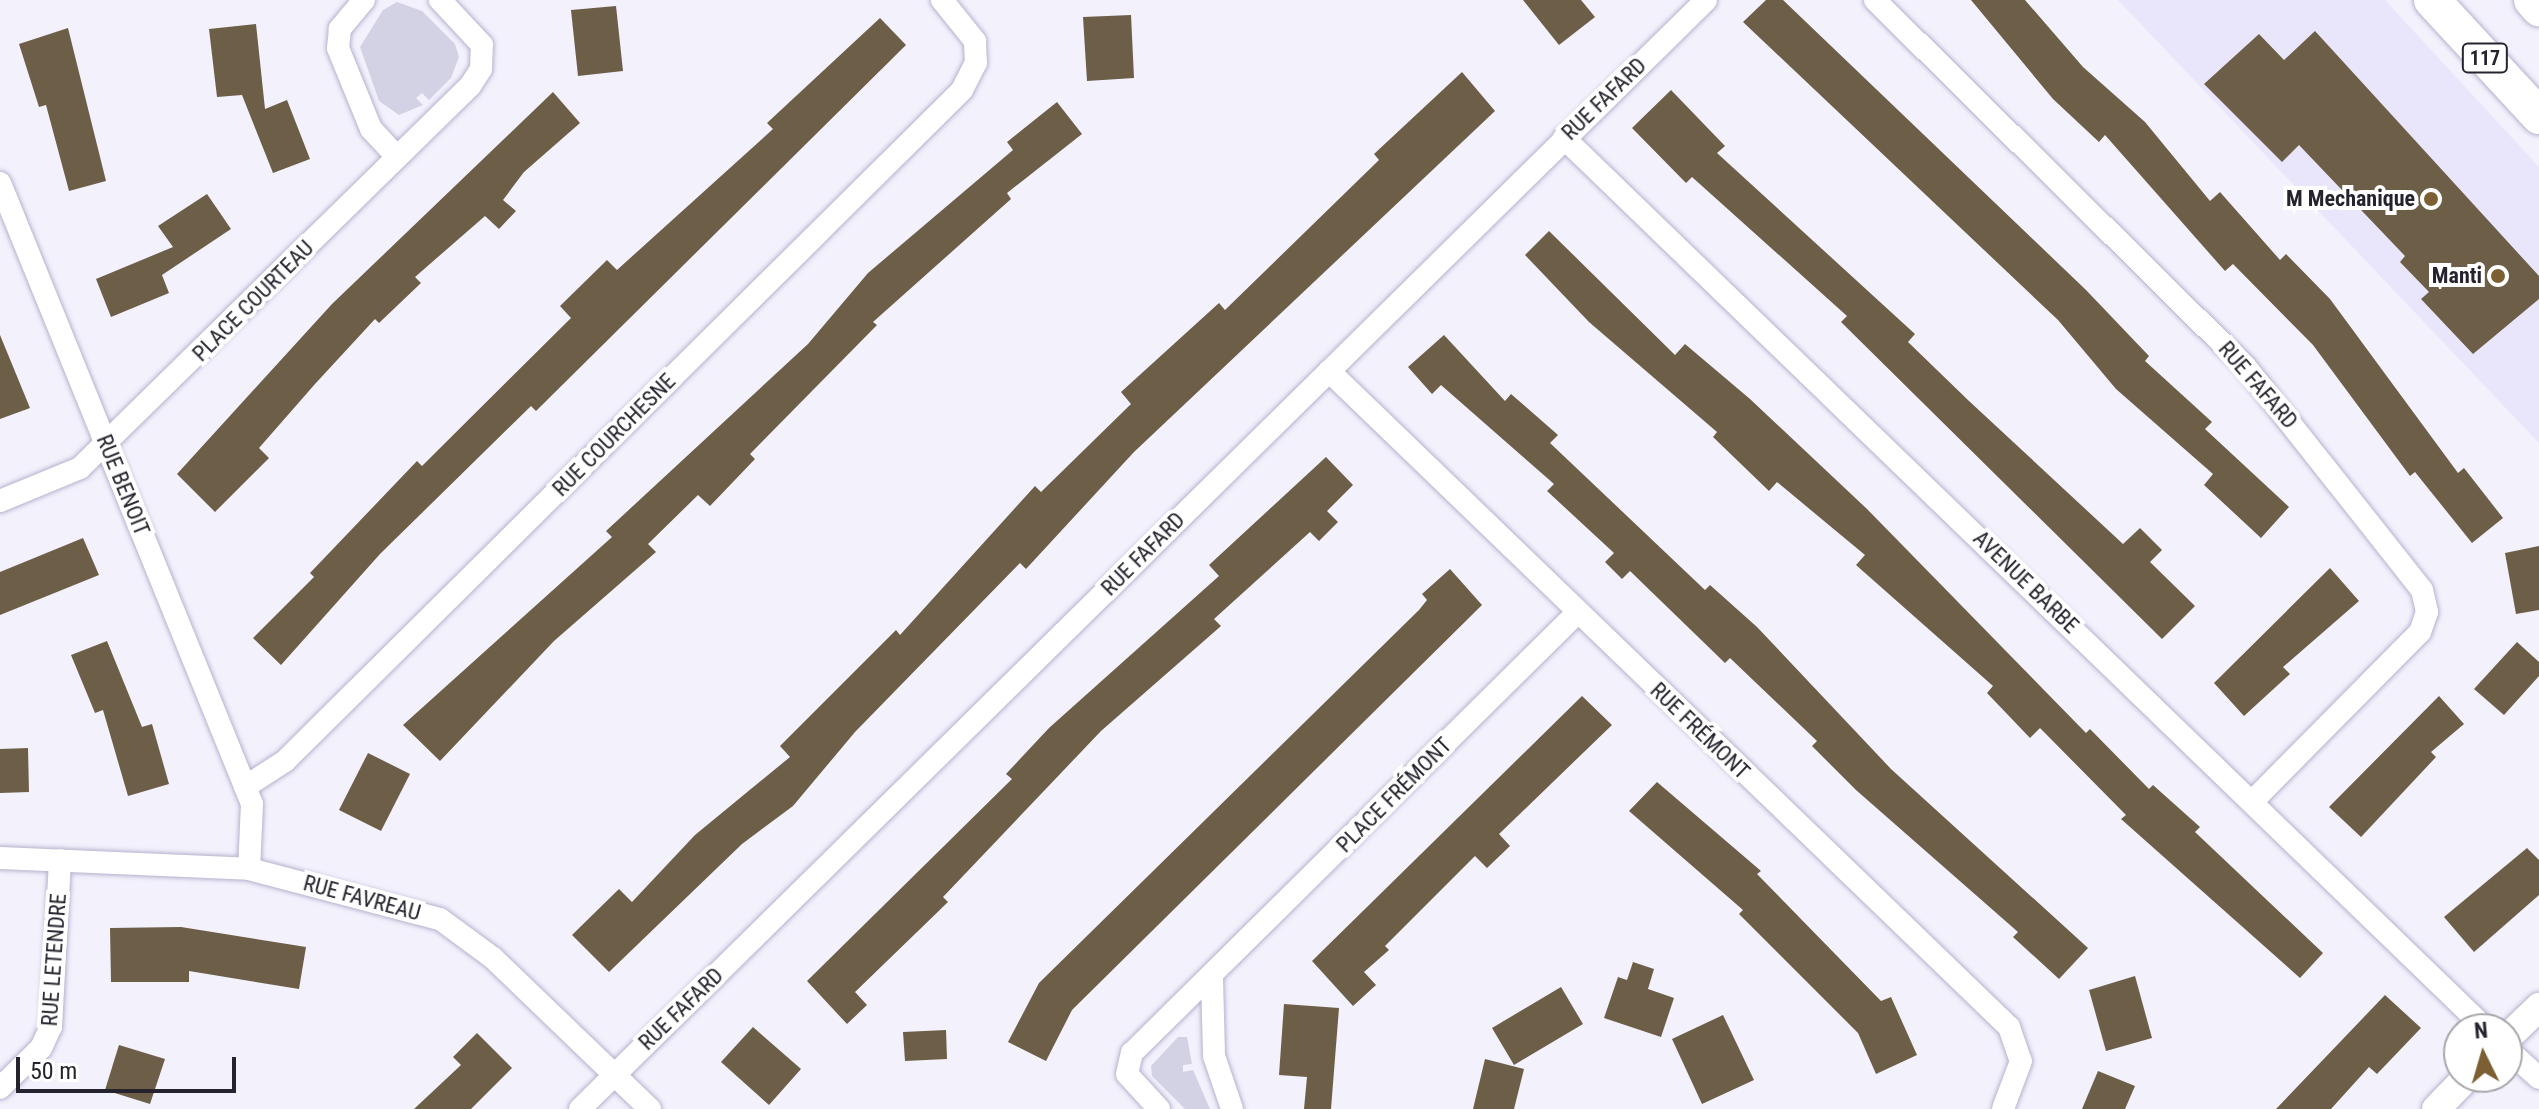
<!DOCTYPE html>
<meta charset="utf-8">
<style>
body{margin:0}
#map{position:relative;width:2539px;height:1109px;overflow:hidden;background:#f2f1fc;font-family:"Roboto Condensed",sans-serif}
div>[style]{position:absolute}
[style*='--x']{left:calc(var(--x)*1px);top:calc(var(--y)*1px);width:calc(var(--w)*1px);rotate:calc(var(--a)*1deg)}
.built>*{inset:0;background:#e9e6fc}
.green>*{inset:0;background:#d3d1e4}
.building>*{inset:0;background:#6d5e47}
.roads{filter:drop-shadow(0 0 2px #b5b2ce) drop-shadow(0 0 2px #b5b2ce)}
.minor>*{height:22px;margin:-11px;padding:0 11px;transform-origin:11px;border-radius:11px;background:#fff}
.tertiary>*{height:28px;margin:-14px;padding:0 14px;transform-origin:14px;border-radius:14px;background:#fff}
.primary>*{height:36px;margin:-18px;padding:0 18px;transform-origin:18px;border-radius:18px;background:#fff}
.dots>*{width:22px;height:22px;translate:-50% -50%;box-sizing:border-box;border:4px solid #fff;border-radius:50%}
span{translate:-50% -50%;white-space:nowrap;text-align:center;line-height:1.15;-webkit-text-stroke:8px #fff;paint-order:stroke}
.shield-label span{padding:2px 6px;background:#fff;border:2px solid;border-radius:6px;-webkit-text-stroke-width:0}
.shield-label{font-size:20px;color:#25242e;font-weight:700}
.street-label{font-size:22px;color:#25242e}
.poi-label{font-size:22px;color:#25242e;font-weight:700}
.right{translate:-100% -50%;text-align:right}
.north{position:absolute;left:2443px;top:1013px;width:80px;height:80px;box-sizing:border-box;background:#fff;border:2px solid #a8a7ab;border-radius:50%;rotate:355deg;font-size:22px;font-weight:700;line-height:32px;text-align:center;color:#25242e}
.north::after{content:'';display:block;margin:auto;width:28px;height:36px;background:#7c6033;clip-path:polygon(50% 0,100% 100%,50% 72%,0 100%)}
.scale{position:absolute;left:16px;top:1057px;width:220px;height:36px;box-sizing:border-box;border:4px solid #25242e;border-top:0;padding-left:10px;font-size:24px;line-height:28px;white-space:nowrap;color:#25242e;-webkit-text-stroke:6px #fff;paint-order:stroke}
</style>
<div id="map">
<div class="built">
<i style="clip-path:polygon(2118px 0,2385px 0,2539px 167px,2539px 443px)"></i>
</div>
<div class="green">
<i style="clip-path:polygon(397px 2px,422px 11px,455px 44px,459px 57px,451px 78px,429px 100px,422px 93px,416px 98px,423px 105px,399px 115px,379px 101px,360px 47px,383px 10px)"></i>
<i style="clip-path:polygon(1178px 1037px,1187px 1037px,1192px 1064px,1183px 1065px,1183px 1072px,1193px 1070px,1210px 1109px,1185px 1109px,1152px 1076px,1151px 1066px)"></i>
</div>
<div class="building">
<i style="clip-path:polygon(1523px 0,1581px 0,1595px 17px,1559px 45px)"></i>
<i style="clip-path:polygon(1766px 0,1783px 0,2086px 290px,2149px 356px,2145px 361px,2212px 422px,2205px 429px,2289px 507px,2261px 538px,2204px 485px,2213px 474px,2116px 389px,2058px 320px,1743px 22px)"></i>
<i style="clip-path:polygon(1971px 0,2025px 0,2083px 67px,2145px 122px,2210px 201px,2220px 192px,2280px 260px,2286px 254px,2330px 299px,2458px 473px,2464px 468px,2503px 518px,2472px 543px,2415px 472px,2410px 476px,2313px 345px,2233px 264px,2225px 271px,2105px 135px,2099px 142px,2053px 99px)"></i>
<i style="clip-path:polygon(616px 6px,623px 71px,578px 76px,571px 10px)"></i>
<i style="clip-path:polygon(1131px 15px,1134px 78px,1087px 81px,1083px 17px)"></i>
<i style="clip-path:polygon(880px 18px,906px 45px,536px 411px,531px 406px,380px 554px,281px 665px,253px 638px,314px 577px,310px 573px,417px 461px,422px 466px,571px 318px,560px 306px,607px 260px,617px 270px,773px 129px,767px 123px)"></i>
<i style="clip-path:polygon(256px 24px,265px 109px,287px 100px,310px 159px,273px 173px,242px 95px,217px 97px,209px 29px)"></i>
<i style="clip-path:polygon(68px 28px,106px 181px,69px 191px,46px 105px,39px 107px,19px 44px)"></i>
<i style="clip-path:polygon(2315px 31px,2539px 276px,2539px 299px,2473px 354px,2421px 299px,2429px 292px,2400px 262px,2405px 256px,2299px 145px,2282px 162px,2204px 84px,2259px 34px,2284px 60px)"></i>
<i style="clip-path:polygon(1462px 72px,1495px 111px,1134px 452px,1026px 569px,1020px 563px,855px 732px,793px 806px,742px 844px,609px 972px,572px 935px,619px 889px,632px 902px,695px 835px,790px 757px,780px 746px,896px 630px,900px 635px,1035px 486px,1041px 492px,1131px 404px,1121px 392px,1219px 303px,1225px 310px,1379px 160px,1374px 154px)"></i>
<i style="clip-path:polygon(1671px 90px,1725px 146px,1717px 153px,1915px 334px,1908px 342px,1969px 401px,2123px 544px,2140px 528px,2162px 550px,2150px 562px,2195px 606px,2162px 639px,1841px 322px,1847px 316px,1692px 177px,1686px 183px,1632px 128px)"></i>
<i style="clip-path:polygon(553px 92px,580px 123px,524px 172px,503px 200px,516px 211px,499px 229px,485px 216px,415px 277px,421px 283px,379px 323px,375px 319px,315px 384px,259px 448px,269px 458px,215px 512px,177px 474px,332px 304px)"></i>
<i style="clip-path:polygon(1057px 102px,1082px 134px,1007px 193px,1011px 199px,873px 322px,877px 325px,750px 454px,755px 459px,710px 506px,698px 495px,648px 544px,656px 552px,554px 641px,440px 761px,403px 725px,612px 537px,606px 531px,808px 344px,868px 273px,1013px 150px,1007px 142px)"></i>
<i style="clip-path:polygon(207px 194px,231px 229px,162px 275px,169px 293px,111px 317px,96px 279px,173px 247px,158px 226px)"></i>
<i style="clip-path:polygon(1549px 231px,1675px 355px,1685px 344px,1750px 399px,1867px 509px,2086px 733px,2090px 729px,2149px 789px,2153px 785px,2200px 827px,2195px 832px,2323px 953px,2300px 978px,2121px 819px,2126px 815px,2040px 728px,2030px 738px,1987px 693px,1993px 686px,1856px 565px,1865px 555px,1777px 482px,1769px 491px,1713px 437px,1717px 432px,1589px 322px,1525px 255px)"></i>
<i style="clip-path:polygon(0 335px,30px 408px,0 419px)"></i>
<i style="clip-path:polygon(1444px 335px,1505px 401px,1511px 394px,1558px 435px,1550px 443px,1705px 590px,1710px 585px,1757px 627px,1891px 769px,2088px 948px,2059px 979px,2013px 937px,2018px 932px,1856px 790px,1812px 746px,1817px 741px,1730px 658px,1725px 663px,1630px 571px,1622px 579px,1605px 562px,1614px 553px,1547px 491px,1554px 484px,1441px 385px,1432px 394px,1408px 367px)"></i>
<i style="clip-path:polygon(1326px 457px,1353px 485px,1327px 511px,1338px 522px,1319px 541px,1310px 532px,1214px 619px,1221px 626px,1101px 731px,943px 897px,948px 902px,855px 992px,867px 1005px,847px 1024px,807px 981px,1012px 779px,1006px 774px,1049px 728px,1219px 576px,1209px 565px)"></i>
<i style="clip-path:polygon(83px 538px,99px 575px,0 615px,0 572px)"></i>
<i style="clip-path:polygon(2539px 546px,2539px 610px,2516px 614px,2505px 553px)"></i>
<i style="clip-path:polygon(2330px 568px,2359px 601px,2283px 667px,2290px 674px,2244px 716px,2214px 683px)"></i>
<i style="clip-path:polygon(1450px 569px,1482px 605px,1072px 1010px,1046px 1061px,1008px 1042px,1039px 983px,1419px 610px,1427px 600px,1422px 594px)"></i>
<i style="clip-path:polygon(107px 641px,142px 727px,152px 724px,169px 784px,128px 796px,103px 710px,95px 713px,71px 655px)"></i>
<i style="clip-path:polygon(2517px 642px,2539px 662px,2539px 676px,2504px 715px,2474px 689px)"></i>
<i style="clip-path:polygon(1582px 696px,1612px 725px,1499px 834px,1510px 846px,1487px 868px,1475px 856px,1385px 946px,1389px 950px,1364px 972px,1376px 985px,1353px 1006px,1312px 961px)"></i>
<i style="clip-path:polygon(2439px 696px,2464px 724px,2431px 752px,2436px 757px,2361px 837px,2329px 807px)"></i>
<i style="clip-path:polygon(28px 748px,29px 792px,0 793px,0 749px)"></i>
<i style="clip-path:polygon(368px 753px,410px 774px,381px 831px,339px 810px)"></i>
<i style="clip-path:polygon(1657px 782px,1761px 871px,1757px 874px,1881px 1001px,1891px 997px,1917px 1055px,1876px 1074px,1858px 1033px,1739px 914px,1743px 910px,1629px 811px)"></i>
<i style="clip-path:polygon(2527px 848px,2539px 860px,2539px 895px,2474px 952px,2444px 917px)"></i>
<i style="clip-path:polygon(181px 927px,306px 947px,299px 989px,189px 971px,189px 982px,111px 982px,110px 928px)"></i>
<i style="clip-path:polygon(1633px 962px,1654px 969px,1648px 989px,1674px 998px,1661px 1037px,1604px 1018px,1618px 977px,1627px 980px)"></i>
<i style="clip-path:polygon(2135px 976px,2152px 1038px,2106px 1051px,2089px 990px)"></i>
<i style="clip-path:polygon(1561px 987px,1583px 1024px,1514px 1065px,1492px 1028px)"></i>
<i style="clip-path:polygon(2385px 995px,2421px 1028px,2377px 1074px,2369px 1067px,2331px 1109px,2276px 1109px)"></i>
<i style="clip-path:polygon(1284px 1004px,1339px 1008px,1331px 1109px,1304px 1109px,1307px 1077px,1279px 1075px)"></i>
<i style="clip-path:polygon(1723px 1015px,1754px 1080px,1702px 1104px,1672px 1039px)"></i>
<i style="clip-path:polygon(753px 1027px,801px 1069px,769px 1105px,721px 1062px)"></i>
<i style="clip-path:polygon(946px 1030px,947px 1059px,905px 1061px,903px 1032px)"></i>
<i style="clip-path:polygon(477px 1033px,512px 1068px,471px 1109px,414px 1109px,461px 1065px,453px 1057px)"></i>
<i style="clip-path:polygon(119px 1045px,165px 1059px,150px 1104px,105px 1090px)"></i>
<i style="clip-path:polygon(1485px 1059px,1524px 1069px,1514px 1109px,1473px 1109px)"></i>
<i style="clip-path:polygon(2098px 1071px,2135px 1086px,2125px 1109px,2082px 1109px)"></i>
</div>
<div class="roads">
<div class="minor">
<i style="--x:364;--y:0;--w:38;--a:130"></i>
<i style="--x:340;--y:29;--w:19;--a:96"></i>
<i style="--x:338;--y:48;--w:87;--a:67.8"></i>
<i style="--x:371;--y:129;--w:37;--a:47"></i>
<i style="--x:1875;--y:0;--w:520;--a:44.69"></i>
<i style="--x:2245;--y:366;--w:285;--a:51.7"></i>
<i style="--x:2422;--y:590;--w:23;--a:77"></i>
<i style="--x:2427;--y:612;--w:21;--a:109"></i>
<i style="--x:2420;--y:632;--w:236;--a:134.7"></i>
<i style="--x:1564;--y:138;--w:1282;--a:44.02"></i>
<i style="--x:0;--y:183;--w:670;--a:67.91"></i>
<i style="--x:252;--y:804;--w:65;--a:92.6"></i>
<i style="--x:1329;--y:371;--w:945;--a:43.97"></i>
<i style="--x:2009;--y:1027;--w:36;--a:71"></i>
<i style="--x:2021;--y:1061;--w:51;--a:110.6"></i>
<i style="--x:0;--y:501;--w:87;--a:-22.4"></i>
<i style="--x:80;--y:468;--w:546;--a:-44.41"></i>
<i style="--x:470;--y:86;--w:20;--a:-57"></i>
<i style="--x:481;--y:69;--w:24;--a:-88"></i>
<i style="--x:482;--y:45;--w:62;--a:-133"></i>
<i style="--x:245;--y:787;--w:48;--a:-33"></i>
<i style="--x:285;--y:761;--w:953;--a:-44.74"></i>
<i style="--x:962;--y:90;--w:30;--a:-63"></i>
<i style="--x:976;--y:63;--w:22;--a:-93"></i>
<i style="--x:975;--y:41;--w:53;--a:-128.8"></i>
<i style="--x:0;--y:858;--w:249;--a:2.5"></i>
<i style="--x:249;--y:869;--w:197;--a:14.7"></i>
<i style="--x:440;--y:919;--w:66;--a:36.3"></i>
<i style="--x:493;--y:958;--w:218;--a:43.9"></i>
<i style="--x:1212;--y:978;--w:78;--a:88.5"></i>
<i style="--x:1214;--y:1056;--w:56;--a:71.2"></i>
<i style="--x:2507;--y:1049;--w:43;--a:42.2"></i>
<i style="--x:0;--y:1088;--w:57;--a:-44.3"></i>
<i style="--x:41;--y:1048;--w:23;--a:-65"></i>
<i style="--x:51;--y:1027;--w:167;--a:-86.9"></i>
<i style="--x:580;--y:1109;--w:1580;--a:-44.56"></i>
<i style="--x:1159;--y:1109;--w:47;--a:-132.4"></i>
<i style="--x:1127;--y:1074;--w:22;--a:-77"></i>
<i style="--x:1132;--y:1053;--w:626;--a:-44.68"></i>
</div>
<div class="tertiary">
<i style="--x:2507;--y:1038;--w:45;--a:-44.1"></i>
<i style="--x:2436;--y:1109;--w:45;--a:-45.9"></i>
</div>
<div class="primary">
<i style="--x:2432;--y:0;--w:158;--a:47.3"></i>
<i style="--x:2532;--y:0;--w:11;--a:49"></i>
</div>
</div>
<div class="dots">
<i style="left:2431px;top:199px;background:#7c6033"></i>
<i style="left:2498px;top:276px;background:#7c6033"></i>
</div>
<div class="shield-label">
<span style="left:2485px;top:58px">117</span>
</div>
<div class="street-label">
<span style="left:1604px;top:99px;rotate:-44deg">RUE FAFARD</span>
<span style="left:253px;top:301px;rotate:-45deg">PLACE COURTEAU</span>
<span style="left:2258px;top:385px;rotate:49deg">RUE FAFARD</span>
<span style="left:614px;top:435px;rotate:-45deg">RUE COURCHESNE</span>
<span style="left:123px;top:485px;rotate:68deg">RUE BENOIT</span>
<span style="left:1143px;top:554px;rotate:-45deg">RUE FAFARD</span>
<span style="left:2026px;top:582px;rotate:44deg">AVENUE BARBE</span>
<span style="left:1700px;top:731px;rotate:44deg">RUE FRÉMONT</span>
<span style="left:1394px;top:795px;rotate:-45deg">PLACE FRÉMONT</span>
<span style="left:362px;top:898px;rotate:15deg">RUE FAVREAU</span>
<span style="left:54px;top:960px;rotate:-86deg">RUE LETENDRE</span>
<span style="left:681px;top:1009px;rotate:-44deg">RUE FAFARD</span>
</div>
<div class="poi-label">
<span class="right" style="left:2415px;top:199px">M Mechanique</span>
<span class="right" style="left:2482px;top:276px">Manti</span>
</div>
<div class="north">N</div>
<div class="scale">50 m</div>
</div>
